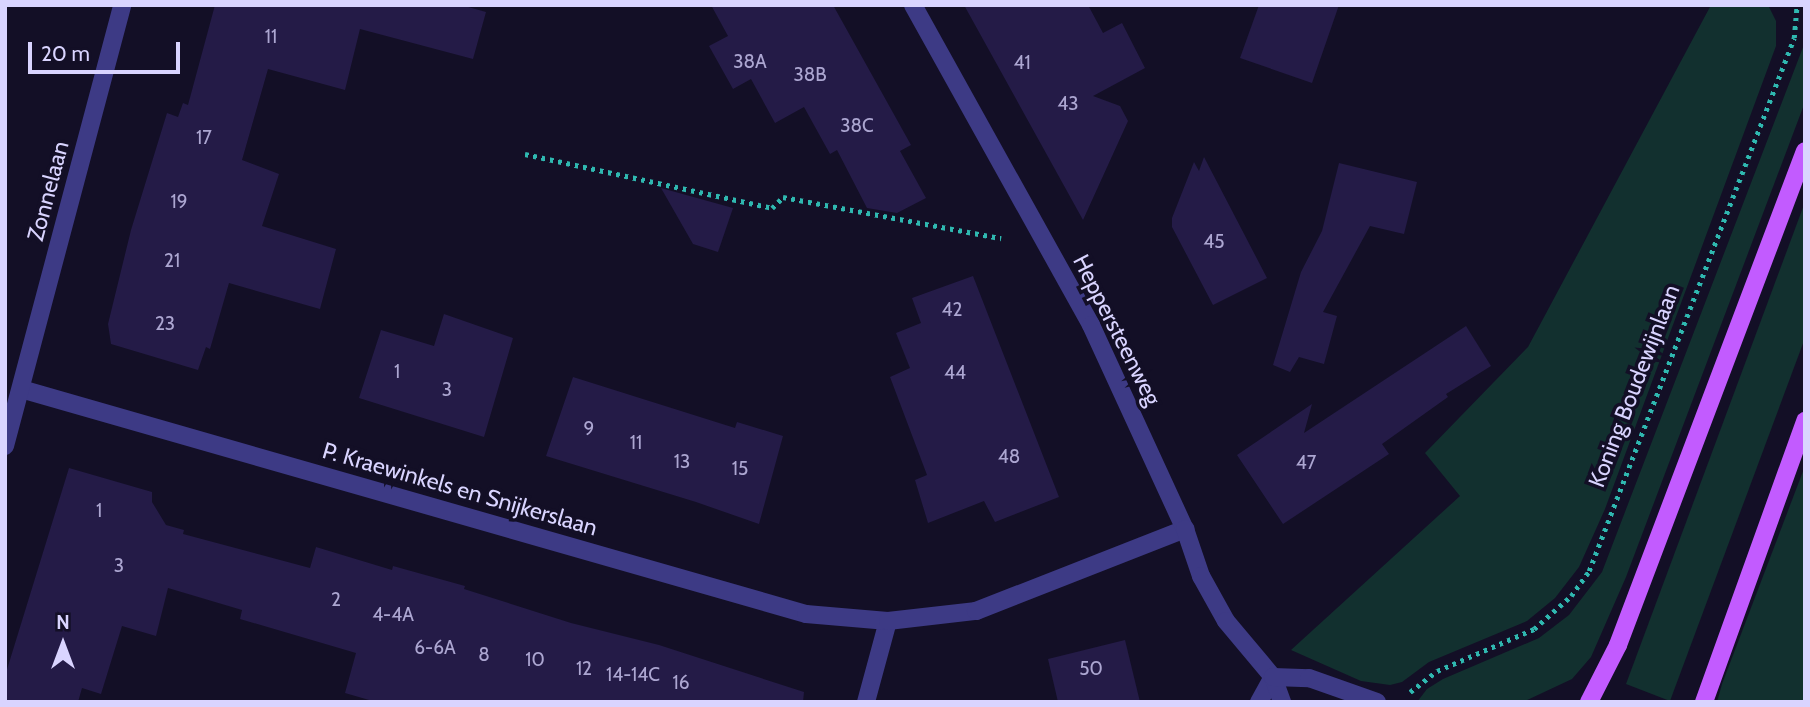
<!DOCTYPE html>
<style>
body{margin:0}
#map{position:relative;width:1810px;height:707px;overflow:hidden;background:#130f26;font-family:Cabin,sans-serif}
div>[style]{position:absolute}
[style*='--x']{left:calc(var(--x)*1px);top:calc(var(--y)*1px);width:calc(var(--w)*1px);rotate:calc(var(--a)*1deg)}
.green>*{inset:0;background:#12302f}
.building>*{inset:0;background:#241b47}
.path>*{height:4.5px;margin-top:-2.25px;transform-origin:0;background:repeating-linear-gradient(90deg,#2fb8b0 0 3.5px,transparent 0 8.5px)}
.service>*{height:18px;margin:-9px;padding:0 9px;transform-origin:9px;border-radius:9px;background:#3d3a85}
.minor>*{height:18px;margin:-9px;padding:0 9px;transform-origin:9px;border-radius:9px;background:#3d3a85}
.tertiary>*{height:18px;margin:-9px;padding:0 9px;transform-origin:9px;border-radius:9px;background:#3d3a85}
.primary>*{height:18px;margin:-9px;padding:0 9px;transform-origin:9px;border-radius:9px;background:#c25bff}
span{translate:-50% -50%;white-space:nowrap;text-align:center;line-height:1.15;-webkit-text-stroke:7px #130f26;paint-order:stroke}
.number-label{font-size:19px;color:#aca6d1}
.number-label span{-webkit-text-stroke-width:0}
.street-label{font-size:23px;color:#d9d4ff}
.frame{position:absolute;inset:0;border:7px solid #d9d4ff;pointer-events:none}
.north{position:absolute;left:28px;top:609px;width:70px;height:70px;-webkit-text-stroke:5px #130f26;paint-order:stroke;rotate:0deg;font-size:19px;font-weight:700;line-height:28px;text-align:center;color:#d9d4ff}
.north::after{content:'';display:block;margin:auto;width:24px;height:32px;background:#d9d4ff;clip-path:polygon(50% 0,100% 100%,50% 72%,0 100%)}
.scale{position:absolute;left:28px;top:42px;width:152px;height:32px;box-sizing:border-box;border:4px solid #d9d4ff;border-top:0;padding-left:9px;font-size:21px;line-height:24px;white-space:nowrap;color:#d9d4ff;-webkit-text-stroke:5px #130f26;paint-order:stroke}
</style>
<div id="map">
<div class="green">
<i style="clip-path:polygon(1711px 5px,1768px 5px,1776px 21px,1776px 46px,1605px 509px,1579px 567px,1555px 598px,1527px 621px,1429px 662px,1402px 682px,1390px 685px,1361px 681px,1291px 650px,1460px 496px,1425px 453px,1528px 347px)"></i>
<i style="clip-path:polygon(1805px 42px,1805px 102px,1626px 577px,1591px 657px,1572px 679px,1523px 702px,1417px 702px,1427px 689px,1443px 679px,1539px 638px,1569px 615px,1602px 572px)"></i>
<i style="clip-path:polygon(1805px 202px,1805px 338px,1670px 701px,1626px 684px)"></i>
<i style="clip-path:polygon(1805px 466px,1805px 702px,1717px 702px,1722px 684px)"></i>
</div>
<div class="building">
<i style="clip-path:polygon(215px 5px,461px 5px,486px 12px,473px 59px,360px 29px,345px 90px,268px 69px,242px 160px,279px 174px,262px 226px,336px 249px,320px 309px,229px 283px,210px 349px,206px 347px,198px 370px,111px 344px,108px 324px,131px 230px,167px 113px,178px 117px,183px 103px,188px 105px)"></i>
<i style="clip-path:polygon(711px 5px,833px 5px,911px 145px,900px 151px,926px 198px,897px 213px,867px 208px,837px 150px,830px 154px,804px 107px,775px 123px,751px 79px,733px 89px,709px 46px,728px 36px)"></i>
<i style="clip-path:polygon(964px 5px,1088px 5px,1103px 33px,1122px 23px,1145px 68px,1093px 96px,1120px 106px,1128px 121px,1083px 220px)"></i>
<i style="clip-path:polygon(1259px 5px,1339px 5px,1312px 83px,1240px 58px)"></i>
<i style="clip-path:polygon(1204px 157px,1267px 278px,1213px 305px,1172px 227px,1172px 218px,1194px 162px,1199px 171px)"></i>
<i style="clip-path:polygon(1339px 163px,1417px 182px,1404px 234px,1370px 226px,1323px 312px,1337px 316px,1324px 364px,1299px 357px,1290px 372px,1273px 365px,1301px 272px,1322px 231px)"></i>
<i style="clip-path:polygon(661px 188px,733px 208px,718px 252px,693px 244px)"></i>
<i style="clip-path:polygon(973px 276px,1059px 497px,995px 522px,984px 501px,928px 523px,915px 480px,927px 475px,890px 377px,910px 368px,896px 333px,921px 323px,912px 298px)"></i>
<i style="clip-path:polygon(444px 314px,513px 338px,484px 437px,359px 398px,381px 330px,434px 346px)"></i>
<i style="clip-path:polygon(1466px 326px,1491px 366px,1446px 394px,1448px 397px,1382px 444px,1389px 454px,1283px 524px,1237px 455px,1312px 404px,1304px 433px)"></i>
<i style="clip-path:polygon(573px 377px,735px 428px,737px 422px,783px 436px,759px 524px,696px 502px,546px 456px)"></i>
<i style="clip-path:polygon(69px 468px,152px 492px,152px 502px,166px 525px,184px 530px,183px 534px,310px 568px,316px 547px,392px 570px,393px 566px,465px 586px,464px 589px,571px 623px,659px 645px,804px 692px,803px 702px,376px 702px,345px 693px,356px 653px,240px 619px,242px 610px,168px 588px,156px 636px,122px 626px,101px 694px,82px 688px,78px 702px,5px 702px,5px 676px)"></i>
<i style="clip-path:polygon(1125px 640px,1140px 702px,1058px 702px,1048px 659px)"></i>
</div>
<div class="path">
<i style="--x:525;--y:154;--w:253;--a:12.3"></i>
<i style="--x:772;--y:208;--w:16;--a:-45"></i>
<i style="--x:783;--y:197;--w:222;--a:10.7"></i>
<i style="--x:1410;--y:692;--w:34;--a:-38"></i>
<i style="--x:1437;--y:671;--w:106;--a:-23.4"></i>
<i style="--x:1534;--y:629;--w:50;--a:-41.7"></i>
<i style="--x:1571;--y:596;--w:31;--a:-54"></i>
<i style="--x:1589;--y:571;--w:571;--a:-68.96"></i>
<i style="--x:1794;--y:38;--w:33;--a:-85"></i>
</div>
<div class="service">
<i style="--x:866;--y:702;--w:84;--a:-74.8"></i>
</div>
<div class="minor">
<i style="--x:21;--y:389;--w:817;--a:15.99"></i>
<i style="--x:806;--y:614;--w:82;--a:4.9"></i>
<i style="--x:888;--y:621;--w:89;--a:-6.5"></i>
<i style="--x:976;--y:611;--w:225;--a:-21.4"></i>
<i style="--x:5;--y:446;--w:456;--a:-75.1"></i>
<i style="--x:1259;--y:702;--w:29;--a:-61"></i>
</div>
<div class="tertiary">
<i style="--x:913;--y:5;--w:366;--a:60.9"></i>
<i style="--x:1091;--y:325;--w:225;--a:65.3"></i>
<i style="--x:1185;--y:529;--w:50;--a:71.2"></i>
<i style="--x:1201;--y:576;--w:51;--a:60.9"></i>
<i style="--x:1226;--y:621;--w:73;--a:50"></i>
<i style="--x:1273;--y:677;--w:27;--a:70"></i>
<i style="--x:1273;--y:677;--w:36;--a:2"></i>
<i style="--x:1309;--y:678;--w:72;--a:19.4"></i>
</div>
<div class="primary">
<i style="--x:1589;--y:702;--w:64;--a:-63"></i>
<i style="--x:1618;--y:645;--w:528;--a:-69.27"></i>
<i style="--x:1704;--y:702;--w:299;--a:-70.2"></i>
</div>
<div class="number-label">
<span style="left:271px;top:37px">11</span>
<span style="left:750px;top:62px">38A</span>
<span style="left:1022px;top:63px">41</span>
<span style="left:810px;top:75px">38B</span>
<span style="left:1068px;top:104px">43</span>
<span style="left:857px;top:126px">38C</span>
<span style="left:204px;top:138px">17</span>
<span style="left:179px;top:202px">19</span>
<span style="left:1214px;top:242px">45</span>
<span style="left:172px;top:261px">21</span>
<span style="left:952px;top:310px">42</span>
<span style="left:165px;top:324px">23</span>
<span style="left:397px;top:372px">1</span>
<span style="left:955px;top:373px">44</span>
<span style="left:447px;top:390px">3</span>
<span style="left:589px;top:429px">9</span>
<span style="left:636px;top:443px">11</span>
<span style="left:1009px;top:457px">48</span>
<span style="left:682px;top:462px">13</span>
<span style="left:1306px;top:463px">47</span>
<span style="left:740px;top:469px">15</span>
<span style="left:99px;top:511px">1</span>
<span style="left:119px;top:566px">3</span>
<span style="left:336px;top:600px">2</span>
<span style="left:393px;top:615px">4-4A</span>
<span style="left:435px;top:648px">6-6A</span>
<span style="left:484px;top:655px">8</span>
<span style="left:535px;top:660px">10</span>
<span style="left:584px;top:669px">12</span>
<span style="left:1091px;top:669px">50</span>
<span style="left:633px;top:675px">14-14C</span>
<span style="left:681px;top:683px">16</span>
</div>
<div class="street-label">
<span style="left:48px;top:191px;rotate:-75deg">Zonnelaan</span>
<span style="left:1117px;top:330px;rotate:63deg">Heppersteenweg</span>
<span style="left:1634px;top:386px;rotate:-69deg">Koning Boudewijnlaan</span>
<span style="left:460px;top:489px;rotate:16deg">P. Kraewinkels en Snijkerslaan</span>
</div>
<div class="frame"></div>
<div class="north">N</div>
<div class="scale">20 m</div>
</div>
